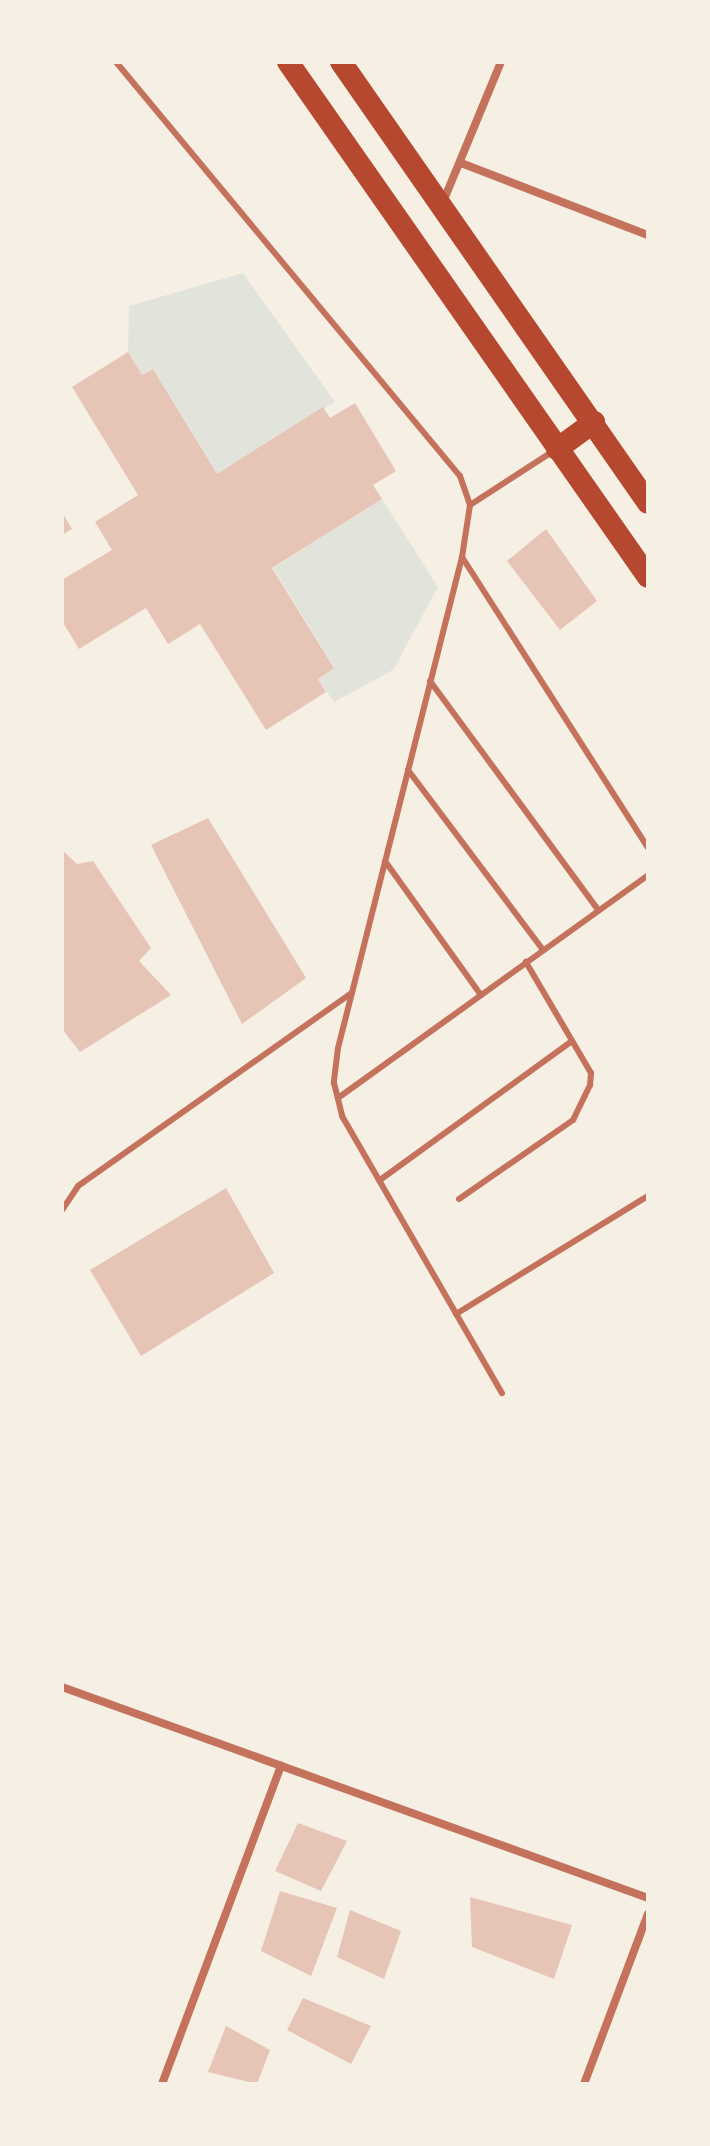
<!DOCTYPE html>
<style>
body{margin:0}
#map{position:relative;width:710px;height:2146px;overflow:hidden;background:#f6efe4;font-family:Barlow,sans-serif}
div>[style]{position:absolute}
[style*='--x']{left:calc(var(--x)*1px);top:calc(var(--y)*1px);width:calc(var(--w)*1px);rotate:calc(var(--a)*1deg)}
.green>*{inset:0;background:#e2e4dc}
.building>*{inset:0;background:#e6c5b7}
.service>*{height:6px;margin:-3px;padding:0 3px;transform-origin:3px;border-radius:3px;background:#c5725c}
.minor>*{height:8px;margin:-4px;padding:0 4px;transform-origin:4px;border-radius:4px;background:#c5725c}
.trunk>*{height:22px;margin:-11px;padding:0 11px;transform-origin:11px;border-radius:11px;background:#b5482f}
span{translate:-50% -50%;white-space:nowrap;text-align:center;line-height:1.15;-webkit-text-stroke:8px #f6efe4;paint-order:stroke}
.frame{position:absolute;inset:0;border:64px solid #f6efe4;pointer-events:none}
</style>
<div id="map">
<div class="green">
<i style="clip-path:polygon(243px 273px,335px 402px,217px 474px,153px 369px,142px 375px,128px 352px,129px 306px)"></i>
<i style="clip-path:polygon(382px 499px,438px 587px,393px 670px,334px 702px,318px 679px,334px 667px,273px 568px)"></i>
</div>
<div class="building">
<i style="clip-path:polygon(128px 352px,142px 375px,153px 369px,217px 474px,323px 407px,330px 418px,355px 403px,396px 471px,373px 485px,382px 499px,272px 568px,334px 668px,318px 679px,326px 692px,266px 730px,200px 624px,168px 644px,146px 608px,79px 649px,62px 621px,62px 580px,112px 550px,95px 522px,138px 495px,72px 387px)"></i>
<i style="clip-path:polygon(62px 512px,72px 529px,62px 535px)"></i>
<i style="clip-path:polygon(546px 529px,597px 601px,560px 630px,507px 561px)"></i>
<i style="clip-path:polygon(208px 818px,306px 978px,242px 1024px,151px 845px)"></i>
<i style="clip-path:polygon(62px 850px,77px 864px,93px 861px,151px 948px,139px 961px,171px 995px,80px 1052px,62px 1029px)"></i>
<i style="clip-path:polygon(226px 1188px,274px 1273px,141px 1356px,90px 1270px)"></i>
<i style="clip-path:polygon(298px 1823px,347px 1841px,321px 1891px,275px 1871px)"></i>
<i style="clip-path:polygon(280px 1891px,337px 1908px,311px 1976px,261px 1951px)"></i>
<i style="clip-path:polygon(470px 1897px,572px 1925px,554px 1979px,472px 1947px)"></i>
<i style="clip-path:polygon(350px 1910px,401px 1931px,384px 1979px,337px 1957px)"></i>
<i style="clip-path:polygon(303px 1998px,371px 2026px,351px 2064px,287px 2030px)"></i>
<i style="clip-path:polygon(226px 2026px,270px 2050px,257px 2084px,208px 2072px)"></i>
</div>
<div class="service">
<i style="--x:116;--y:62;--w:538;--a:50.28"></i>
<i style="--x:460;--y:476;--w:31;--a:71"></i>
<i style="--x:470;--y:505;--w:53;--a:98.7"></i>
<i style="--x:462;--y:557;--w:506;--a:104.17"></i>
<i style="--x:338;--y:1048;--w:35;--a:97"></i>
<i style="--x:334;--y:1083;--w:34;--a:76"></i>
<i style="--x:342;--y:1116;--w:320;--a:60"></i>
<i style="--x:470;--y:505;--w:101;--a:-32.9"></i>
<i style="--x:462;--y:557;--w:345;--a:57.4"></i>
<i style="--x:430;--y:681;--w:284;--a:53.7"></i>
<i style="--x:408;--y:770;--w:225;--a:53.1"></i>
<i style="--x:385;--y:861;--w:165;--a:54.4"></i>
<i style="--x:338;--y:1098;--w:382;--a:-35.7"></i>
<i style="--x:380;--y:1180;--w:237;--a:-35.9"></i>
<i style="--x:459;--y:1199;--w:139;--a:-34.7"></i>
<i style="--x:573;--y:1120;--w:39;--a:-64"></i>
<i style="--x:590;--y:1085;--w:12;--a:-85"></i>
<i style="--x:591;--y:1073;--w:129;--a:-120.4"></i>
<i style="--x:62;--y:1210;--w:29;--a:-56"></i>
<i style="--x:78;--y:1186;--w:335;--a:-35.2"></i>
<i style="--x:456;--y:1314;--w:225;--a:-31.6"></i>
</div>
<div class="minor">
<i style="--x:461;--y:163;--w:200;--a:21.1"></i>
<i style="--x:443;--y:202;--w:152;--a:-67.5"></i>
<i style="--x:62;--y:1687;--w:623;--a:19.8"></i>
<i style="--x:162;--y:2084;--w:340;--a:-69.5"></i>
<i style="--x:584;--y:2084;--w:182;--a:-69.4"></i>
</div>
<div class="trunk">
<i style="--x:288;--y:62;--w:628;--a:55.05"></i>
<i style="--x:341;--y:62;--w:537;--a:55.16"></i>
<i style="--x:557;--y:449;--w:46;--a:-36.1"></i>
</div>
<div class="frame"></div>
</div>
